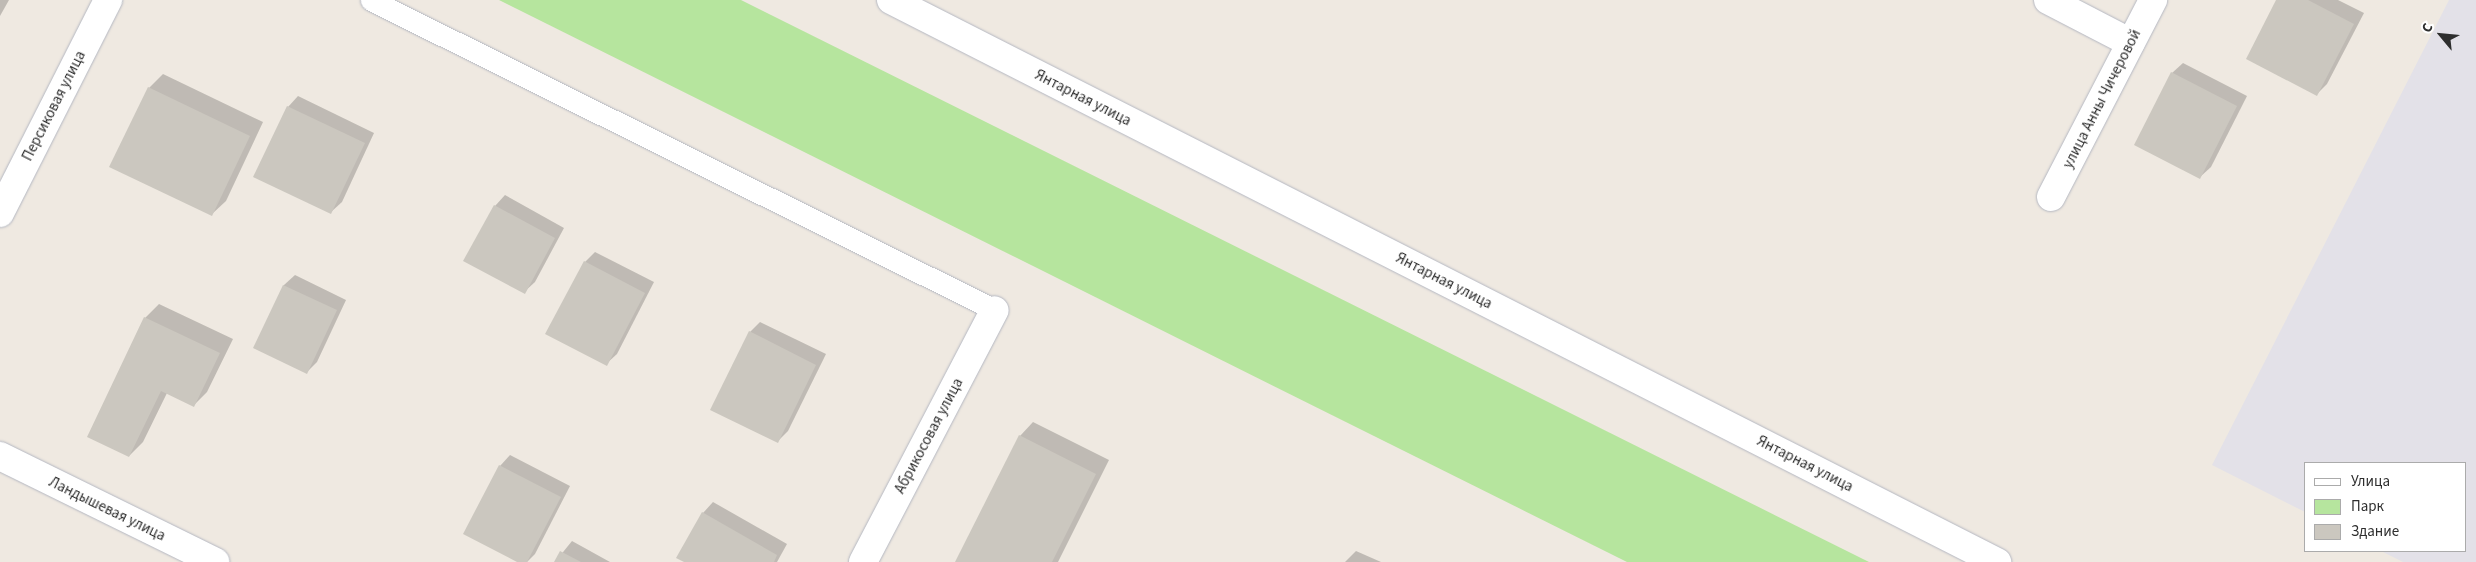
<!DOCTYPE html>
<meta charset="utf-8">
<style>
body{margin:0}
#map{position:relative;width:2476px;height:562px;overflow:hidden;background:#efe9e1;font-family:"Source Sans 3",sans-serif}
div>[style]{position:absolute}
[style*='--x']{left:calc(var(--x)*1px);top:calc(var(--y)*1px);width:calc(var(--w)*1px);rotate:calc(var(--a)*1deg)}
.industrial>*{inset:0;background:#e3e1e8}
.green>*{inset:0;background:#b6e59e}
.shadow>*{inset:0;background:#0003}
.building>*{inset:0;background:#cbc7bf}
.roads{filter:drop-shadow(0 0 1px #b4b7c1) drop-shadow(0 0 1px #b4b7c1)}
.lane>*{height:21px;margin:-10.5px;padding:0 10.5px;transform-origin:10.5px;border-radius:10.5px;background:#fff}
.street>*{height:28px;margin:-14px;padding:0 14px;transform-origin:14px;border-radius:14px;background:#fff}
.secondary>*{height:28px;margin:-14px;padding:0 14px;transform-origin:14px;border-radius:14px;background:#fff}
span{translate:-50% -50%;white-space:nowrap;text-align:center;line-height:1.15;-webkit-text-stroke:4px #fff;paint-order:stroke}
.street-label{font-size:15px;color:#2e2e2e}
.legend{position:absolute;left:2304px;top:462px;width:162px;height:90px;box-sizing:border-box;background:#fff;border:1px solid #ababab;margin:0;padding:6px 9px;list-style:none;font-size:15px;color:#2e2e2e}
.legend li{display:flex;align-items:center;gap:10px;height:25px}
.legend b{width:25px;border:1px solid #ababab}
.north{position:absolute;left:2416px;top:10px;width:50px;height:50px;-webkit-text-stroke:4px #fff;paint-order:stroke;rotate:298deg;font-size:14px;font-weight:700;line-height:20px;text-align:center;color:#2e2e2e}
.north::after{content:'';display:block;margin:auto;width:18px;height:22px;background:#2e2e2e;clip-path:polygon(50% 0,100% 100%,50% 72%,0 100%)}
</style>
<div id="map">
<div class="industrial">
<i style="clip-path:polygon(2449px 0,2476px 0,2476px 562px,2403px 562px,2381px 551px,2465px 551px,2465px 463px,2305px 463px,2305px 512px,2212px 465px)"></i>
</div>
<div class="green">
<i style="clip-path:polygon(499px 0,741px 0,1869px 562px,1627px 562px)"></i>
</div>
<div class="shadow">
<i style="clip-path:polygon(0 0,9px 0,0 16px)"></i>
<i style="clip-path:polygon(2277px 0,2338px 0,2364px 13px,2327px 84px,2317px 94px)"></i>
<i style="clip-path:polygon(2183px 63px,2247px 96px,2211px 167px,2200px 177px,2172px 73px)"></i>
<i style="clip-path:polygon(163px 74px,263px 122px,226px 201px,212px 214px,149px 88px)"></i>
<i style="clip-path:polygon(298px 96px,374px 133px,342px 202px,331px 212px,288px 107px)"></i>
<i style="clip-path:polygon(505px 195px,564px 228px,535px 282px,524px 292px,495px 206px)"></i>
<i style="clip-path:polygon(595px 252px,654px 282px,617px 354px,606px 364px,585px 262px)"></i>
<i style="clip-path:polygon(295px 275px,346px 300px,317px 362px,307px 372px,255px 348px,284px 285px)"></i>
<i style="clip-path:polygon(159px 304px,233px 339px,207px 392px,194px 405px,167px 393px,143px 442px,129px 456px,145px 318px)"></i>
<i style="clip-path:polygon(760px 322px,826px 354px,788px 431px,777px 442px,750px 332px)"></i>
<i style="clip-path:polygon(1033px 422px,1109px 460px,1058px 562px,956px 562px,1020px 436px)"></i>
<i style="clip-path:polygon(510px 455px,570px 486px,535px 554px,527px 562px,520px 562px,500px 466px)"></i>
<i style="clip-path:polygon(713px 502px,787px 544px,777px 562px,686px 562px,703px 513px)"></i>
<i style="clip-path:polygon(572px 541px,610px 562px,555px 562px)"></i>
<i style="clip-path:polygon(1356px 551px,1381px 562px,1345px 562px)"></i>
</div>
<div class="building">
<i style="clip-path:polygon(2276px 0,2308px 0,2354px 24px,2317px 96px,2246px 59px)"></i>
<i style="clip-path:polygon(2171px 72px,2237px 106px,2200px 179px,2134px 145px)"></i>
<i style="clip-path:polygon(148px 87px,250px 136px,212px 216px,109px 167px)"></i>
<i style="clip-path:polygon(287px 106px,365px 143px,331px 214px,253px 177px)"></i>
<i style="clip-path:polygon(494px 205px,555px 238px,525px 294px,463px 261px)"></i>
<i style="clip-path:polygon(584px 261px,645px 293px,607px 366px,545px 334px)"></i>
<i style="clip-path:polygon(283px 285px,337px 310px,307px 374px,253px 348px)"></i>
<i style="clip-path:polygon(144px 317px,220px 353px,194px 407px,161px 391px,129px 457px,87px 437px)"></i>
<i style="clip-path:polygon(749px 331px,816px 365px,778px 443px,710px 410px)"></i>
<i style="clip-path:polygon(1019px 435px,1096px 474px,1052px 562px,955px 562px)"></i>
<i style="clip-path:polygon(499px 465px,561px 497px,527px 562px,517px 562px,463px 534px)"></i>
<i style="clip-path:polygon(702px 512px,777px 555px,774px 562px,684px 562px,676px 558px)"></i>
<i style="clip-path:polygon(560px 551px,581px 562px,554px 562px)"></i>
</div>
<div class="roads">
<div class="lane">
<i style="--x:371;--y:0;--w:697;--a:26.42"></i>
</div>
<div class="street">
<i style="--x:2048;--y:0;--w:93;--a:27.4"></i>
<i style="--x:2051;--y:197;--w:222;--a:-62.6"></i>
<i style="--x:0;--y:213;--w:239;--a:-63.1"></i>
<i style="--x:0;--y:456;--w:240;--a:26.2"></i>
<i style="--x:863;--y:562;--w:284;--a:-62.4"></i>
</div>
<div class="secondary">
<i style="--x:891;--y:0;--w:1241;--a:26.94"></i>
</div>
</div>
<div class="street-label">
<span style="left:1083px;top:98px;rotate:27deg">Янтарная улица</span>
<span style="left:2102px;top:99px;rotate:-63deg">улица Анны Чичеровой</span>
<span style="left:54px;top:106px;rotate:-63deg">Персиковая улица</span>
<span style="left:1444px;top:281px;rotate:27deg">Янтарная улица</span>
<span style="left:929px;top:436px;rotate:-62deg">Абрикосовая улица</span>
<span style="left:1805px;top:464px;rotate:27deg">Янтарная улица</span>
<span style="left:107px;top:509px;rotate:26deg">Ландышевая улица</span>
</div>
<ul class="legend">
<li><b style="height:6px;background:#fff"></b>Улица</li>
<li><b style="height:14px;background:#b6e59e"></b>Парк</li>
<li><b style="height:14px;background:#cbc7bf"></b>Здание</li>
</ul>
<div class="north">С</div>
</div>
